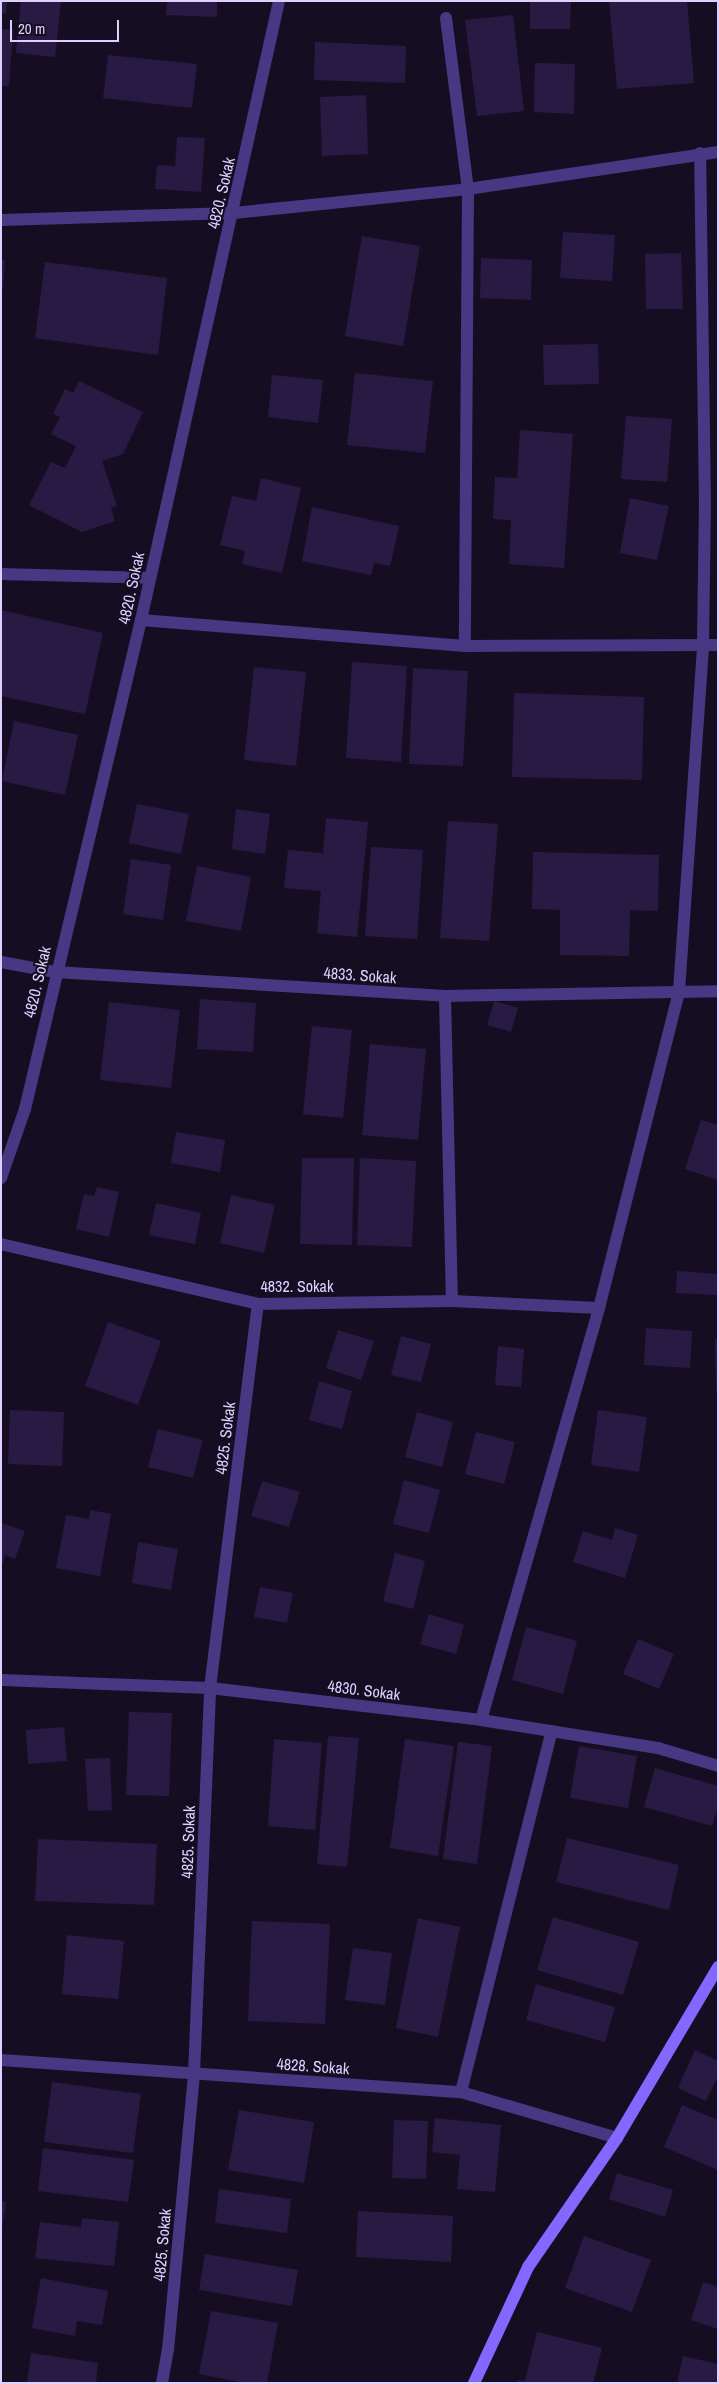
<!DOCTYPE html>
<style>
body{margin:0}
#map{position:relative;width:719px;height:2384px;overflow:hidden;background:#150e23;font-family:"Archivo Narrow",sans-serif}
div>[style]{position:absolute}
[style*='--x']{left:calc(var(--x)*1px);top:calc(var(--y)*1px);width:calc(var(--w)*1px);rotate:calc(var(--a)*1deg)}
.building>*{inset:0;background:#291a44}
.street>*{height:12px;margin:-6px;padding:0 6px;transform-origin:6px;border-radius:6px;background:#473883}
.secondary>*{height:12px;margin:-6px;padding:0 6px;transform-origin:6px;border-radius:6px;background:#8367ff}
span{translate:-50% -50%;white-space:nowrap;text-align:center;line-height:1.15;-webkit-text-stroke:4px #150e23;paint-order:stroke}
.street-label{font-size:16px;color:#ddd0ff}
.frame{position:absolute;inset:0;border:2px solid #ddd0ff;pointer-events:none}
.scale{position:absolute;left:10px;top:20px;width:109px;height:22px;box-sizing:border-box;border:2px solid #ddd0ff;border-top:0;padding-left:6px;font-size:15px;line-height:18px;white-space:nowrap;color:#ddd0ff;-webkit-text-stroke:4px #150e23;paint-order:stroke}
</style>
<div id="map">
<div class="building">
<i style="clip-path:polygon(1px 1px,7px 1px,6px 14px,1px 13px)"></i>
<i style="clip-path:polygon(21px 1px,61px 1px,55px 57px,16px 53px)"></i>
<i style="clip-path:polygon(167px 1px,217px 1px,217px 17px,166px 15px)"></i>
<i style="clip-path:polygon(530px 1px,571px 1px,570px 29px,530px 29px)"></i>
<i style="clip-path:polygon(609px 1px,687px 1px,694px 83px,617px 89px)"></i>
<i style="clip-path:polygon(513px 15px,524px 111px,477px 116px,465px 20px)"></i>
<i style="clip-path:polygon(1px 29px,13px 30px,9px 86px,1px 86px)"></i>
<i style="clip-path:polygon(315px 42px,406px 46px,405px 83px,314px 80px)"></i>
<i style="clip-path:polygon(108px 55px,197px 64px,192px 108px,103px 98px)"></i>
<i style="clip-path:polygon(535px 63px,575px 64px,574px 114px,534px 112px)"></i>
<i style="clip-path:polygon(366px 95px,368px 154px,322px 156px,320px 97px)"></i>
<i style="clip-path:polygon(177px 137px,205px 138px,201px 192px,155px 189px,157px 165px,175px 166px)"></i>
<i style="clip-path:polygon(563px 232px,615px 235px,612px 281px,560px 278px)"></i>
<i style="clip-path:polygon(362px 236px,420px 246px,403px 346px,345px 336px)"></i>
<i style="clip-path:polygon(681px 253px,683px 309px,646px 309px,645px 254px)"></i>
<i style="clip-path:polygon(481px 258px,532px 260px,531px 300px,480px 298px)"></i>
<i style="clip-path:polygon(1px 259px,5px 260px,3px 289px,1px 289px)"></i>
<i style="clip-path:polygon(45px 262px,167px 278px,158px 355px,35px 338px)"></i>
<i style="clip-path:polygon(598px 344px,599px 384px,544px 385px,543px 345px)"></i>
<i style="clip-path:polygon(355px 373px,433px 381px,425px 453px,347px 445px)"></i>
<i style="clip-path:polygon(272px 375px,323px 380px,318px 423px,268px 417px)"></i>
<i style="clip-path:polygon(79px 381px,143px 412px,123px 454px,102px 461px,117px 506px,111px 508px,115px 521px,82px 532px,29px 505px,51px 462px,65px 468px,76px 446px,51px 434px,60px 417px,53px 414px,65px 389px,73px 393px)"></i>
<i style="clip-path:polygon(626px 416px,672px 419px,667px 482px,621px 479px)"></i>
<i style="clip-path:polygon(520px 430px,573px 434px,564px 568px,509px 564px,511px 520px,493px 519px,495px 477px,517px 478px)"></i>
<i style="clip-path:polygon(261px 478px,301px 488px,282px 573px,242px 564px,245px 551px,220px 545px,232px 496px,256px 501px)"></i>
<i style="clip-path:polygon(630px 498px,669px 506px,657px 560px,620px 553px)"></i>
<i style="clip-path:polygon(312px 507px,399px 526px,390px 566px,374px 563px,371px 575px,302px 561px)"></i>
<i style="clip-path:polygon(1px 610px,103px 633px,85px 714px,1px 696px)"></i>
<i style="clip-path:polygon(352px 662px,407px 666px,401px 762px,346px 758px)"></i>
<i style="clip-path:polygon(254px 667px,306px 672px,296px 766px,244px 760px)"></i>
<i style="clip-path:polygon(413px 668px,468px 671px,463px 766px,409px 764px)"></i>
<i style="clip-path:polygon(514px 693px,644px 697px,642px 780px,512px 777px)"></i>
<i style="clip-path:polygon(14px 721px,78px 735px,65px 795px,2px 781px)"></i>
<i style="clip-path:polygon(137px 804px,189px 814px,181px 854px,129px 843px)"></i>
<i style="clip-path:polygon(236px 809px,270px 814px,265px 854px,232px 849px)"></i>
<i style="clip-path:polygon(326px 818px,368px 822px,357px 937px,317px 933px,321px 891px,284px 888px,288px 850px,323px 853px)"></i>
<i style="clip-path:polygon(448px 821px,498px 824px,489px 941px,440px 938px)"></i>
<i style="clip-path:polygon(371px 847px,423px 850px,417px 939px,365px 936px)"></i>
<i style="clip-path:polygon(533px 852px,659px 855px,658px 911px,630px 910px,629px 956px,560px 955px,560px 910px,532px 909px)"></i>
<i style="clip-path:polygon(131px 859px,171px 865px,163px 920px,123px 914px)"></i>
<i style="clip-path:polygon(197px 866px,251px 877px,241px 931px,186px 921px)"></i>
<i style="clip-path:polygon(200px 999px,256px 1003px,253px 1052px,197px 1049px)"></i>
<i style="clip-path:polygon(494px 1001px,518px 1008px,511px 1032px,487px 1025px)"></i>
<i style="clip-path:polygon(109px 1002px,180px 1010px,171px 1088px,100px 1080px)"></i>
<i style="clip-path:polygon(312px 1026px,352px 1030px,343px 1118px,303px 1114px)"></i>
<i style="clip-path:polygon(370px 1044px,426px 1049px,418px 1140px,362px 1135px)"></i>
<i style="clip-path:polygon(701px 1120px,718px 1125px,718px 1180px,685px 1169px)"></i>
<i style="clip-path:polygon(176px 1132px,225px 1140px,220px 1172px,171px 1163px)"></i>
<i style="clip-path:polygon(302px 1158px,354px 1158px,352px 1245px,300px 1244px)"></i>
<i style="clip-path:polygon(360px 1158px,416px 1161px,412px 1247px,357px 1245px)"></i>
<i style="clip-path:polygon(97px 1187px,119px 1192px,109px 1237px,76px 1229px,84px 1194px,94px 1196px)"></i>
<i style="clip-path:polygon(231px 1195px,275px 1205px,264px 1253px,220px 1243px)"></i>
<i style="clip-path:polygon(156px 1203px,201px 1213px,195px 1244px,149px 1235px)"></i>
<i style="clip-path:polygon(677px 1271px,718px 1274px,718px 1295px,676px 1293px)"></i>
<i style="clip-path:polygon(108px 1322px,161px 1341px,138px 1405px,85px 1386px)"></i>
<i style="clip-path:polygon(646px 1328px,692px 1331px,690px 1368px,644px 1365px)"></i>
<i style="clip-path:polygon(338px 1330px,374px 1341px,361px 1380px,326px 1368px)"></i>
<i style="clip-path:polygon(401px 1336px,431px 1344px,421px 1382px,391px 1375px)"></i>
<i style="clip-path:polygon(715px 1339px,718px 1339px,718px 1391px,716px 1391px)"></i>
<i style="clip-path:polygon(498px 1346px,524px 1349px,521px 1387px,495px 1385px)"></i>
<i style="clip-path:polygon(319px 1381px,352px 1391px,342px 1429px,309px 1420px)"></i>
<i style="clip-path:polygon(10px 1410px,64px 1412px,62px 1466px,8px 1464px)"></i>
<i style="clip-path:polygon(598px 1410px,647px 1417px,639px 1472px,591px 1465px)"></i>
<i style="clip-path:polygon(417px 1412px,453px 1422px,442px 1467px,405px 1457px)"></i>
<i style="clip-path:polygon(158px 1429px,203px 1440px,193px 1478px,148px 1467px)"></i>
<i style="clip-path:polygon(476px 1432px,515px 1442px,504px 1484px,465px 1474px)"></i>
<i style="clip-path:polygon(404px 1480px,440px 1490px,429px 1533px,393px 1524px)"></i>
<i style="clip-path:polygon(262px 1481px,300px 1492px,289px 1527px,251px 1516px)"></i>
<i style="clip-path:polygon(90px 1510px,111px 1514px,100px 1576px,56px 1568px,66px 1515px,89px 1519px)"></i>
<i style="clip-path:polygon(1px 1523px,25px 1531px,15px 1559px,5px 1555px,2px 1566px)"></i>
<i style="clip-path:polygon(615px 1528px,638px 1535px,625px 1578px,573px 1562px,583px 1531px,612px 1540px)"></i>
<i style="clip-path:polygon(138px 1542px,178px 1549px,171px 1590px,132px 1583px)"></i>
<i style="clip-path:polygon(395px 1553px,425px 1561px,413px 1609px,383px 1601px)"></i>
<i style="clip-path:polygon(260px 1587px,293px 1593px,287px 1623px,254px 1617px)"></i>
<i style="clip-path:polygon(429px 1614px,464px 1625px,456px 1654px,420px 1644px)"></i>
<i style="clip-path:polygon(526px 1627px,577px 1641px,563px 1694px,512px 1680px)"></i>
<i style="clip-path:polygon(638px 1639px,674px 1654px,659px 1689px,623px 1674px)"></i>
<i style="clip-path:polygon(129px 1712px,172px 1713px,169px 1796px,126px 1795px)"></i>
<i style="clip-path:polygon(64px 1727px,67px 1761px,28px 1764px,26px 1730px)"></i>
<i style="clip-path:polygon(328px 1736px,359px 1738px,347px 1867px,317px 1864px)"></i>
<i style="clip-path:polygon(274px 1739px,322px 1743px,315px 1830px,268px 1826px)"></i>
<i style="clip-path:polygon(405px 1739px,454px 1746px,438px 1856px,390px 1848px)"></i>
<i style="clip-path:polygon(458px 1742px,492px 1746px,477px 1864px,443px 1859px)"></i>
<i style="clip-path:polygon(579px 1746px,637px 1756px,628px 1808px,570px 1798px)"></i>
<i style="clip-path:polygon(110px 1758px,112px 1810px,88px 1811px,85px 1759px)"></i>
<i style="clip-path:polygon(655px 1768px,718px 1786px,718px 1807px,712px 1826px,644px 1807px)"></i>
<i style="clip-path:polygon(567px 1838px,679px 1865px,669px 1910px,556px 1882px)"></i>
<i style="clip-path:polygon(38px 1839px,157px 1844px,154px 1905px,35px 1901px)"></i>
<i style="clip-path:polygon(553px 1917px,639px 1942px,623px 1995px,537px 1970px)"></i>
<i style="clip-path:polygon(418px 1918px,460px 1927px,438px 2037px,396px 2028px)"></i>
<i style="clip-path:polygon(252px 1921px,330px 1924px,325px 2024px,248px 2021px)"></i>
<i style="clip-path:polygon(67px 1935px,124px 1941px,118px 1999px,62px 1994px)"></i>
<i style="clip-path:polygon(353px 1948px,392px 1953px,385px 2005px,345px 2000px)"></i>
<i style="clip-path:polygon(536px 1984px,615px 2007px,605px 2042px,526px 2020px)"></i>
<i style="clip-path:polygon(695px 2050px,718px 2061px,718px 2076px,706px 2101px,678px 2088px)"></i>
<i style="clip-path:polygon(52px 2082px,141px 2094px,133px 2153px,44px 2142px)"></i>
<i style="clip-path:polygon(682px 2105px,718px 2120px,718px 2170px,664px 2147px)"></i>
<i style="clip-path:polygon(239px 2110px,314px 2122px,304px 2183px,228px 2170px)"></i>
<i style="clip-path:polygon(435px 2118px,501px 2125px,495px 2192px,457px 2189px,460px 2155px,432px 2152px)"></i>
<i style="clip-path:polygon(394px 2120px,428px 2121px,426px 2179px,392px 2178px)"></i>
<i style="clip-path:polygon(43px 2148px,134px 2160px,128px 2202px,38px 2191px)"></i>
<i style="clip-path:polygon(617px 2173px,673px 2190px,665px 2217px,609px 2199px)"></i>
<i style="clip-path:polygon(219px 2189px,291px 2199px,287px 2233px,215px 2223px)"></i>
<i style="clip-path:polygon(1px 2201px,6px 2202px,2px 2229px,1px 2229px)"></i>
<i style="clip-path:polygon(358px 2211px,453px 2216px,451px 2262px,356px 2257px)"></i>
<i style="clip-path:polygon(82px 2218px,119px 2222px,114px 2266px,35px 2258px,40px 2222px,81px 2227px)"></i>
<i style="clip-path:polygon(584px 2236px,651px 2260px,632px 2312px,565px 2288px)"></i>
<i style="clip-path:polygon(205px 2254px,298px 2270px,292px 2306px,199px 2290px)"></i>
<i style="clip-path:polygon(41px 2278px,108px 2291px,102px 2325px,77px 2321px,75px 2336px,32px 2328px)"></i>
<i style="clip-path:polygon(703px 2282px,718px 2287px,718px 2329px,691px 2320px)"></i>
<i style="clip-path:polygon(211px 2311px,278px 2323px,267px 2383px,245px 2383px,199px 2374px)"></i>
<i style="clip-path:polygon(537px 2332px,602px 2348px,593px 2383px,517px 2383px,518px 2380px,525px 2381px)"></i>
<i style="clip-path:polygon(31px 2353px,98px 2363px,96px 2383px,27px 2383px)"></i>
<i style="clip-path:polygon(683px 2356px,718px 2364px,718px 2383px,677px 2383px)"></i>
</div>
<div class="street">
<i style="--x:446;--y:18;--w:172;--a:82.7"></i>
<i style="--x:468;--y:189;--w:457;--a:90.4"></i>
<i style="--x:1;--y:220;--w:232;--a:-1.7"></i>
<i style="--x:233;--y:213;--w:236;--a:-5.8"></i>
<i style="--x:468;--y:189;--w:253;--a:-8.4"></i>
<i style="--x:1;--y:574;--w:148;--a:1.5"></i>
<i style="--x:141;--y:620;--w:325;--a:4.6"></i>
<i style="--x:465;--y:646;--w:253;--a:-0.2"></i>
<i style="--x:1;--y:962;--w:55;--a:10.5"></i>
<i style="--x:55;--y:972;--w:391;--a:3.5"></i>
<i style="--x:445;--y:996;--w:273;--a:-1"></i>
<i style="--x:445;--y:996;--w:305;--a:88.7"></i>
<i style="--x:1;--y:1178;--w:73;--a:-70.8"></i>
<i style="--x:25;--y:1109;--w:503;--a:-76.66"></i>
<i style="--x:141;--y:620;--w:634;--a:-77.43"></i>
<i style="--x:1;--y:1244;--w:264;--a:13.1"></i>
<i style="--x:258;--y:1304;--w:194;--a:-0.9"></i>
<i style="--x:452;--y:1301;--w:147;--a:2.7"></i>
<i style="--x:1;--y:1680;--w:209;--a:2.2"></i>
<i style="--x:210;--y:1688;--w:273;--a:6.7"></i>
<i style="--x:481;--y:1720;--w:179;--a:9"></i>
<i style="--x:658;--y:1748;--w:63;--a:16.7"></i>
<i style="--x:481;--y:1720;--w:429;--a:-74"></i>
<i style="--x:599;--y:1308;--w:327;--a:-75.8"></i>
<i style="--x:679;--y:991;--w:348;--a:-86"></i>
<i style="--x:703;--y:644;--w:139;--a:-89.2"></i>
<i style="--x:705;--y:505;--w:352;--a:-90.8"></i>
<i style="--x:1;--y:2060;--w:461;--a:4"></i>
<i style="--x:461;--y:2092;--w:163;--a:16.4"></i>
<i style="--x:461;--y:2092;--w:372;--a:-75.9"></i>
<i style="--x:162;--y:2383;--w:34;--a:-80"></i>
<i style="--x:168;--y:2350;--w:277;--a:-84.6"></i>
<i style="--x:194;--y:2074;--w:386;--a:-87.6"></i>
<i style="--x:210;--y:1688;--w:387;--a:-82.9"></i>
</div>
<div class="secondary">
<i style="--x:474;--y:2383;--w:128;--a:-65"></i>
<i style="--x:528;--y:2267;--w:157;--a:-55.4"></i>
<i style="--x:617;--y:2138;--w:199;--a:-59.4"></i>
</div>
<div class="street-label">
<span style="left:221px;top:193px;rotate:-77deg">4820. Sokak</span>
<span style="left:131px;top:588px;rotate:-78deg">4820. Sokak</span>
<span style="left:360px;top:975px;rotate:4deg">4833. Sokak</span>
<span style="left:37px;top:982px;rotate:-77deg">4820. Sokak</span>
<span style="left:297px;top:1286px">4832. Sokak</span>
<span style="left:225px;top:1438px;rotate:-83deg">4825. Sokak</span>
<span style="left:364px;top:1690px;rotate:7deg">4830. Sokak</span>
<span style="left:188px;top:1842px;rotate:-88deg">4825. Sokak</span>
<span style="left:313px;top:2066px;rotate:4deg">4828. Sokak</span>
<span style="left:162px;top:2245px;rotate:-85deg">4825. Sokak</span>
</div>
<div class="frame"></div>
<div class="scale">20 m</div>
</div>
